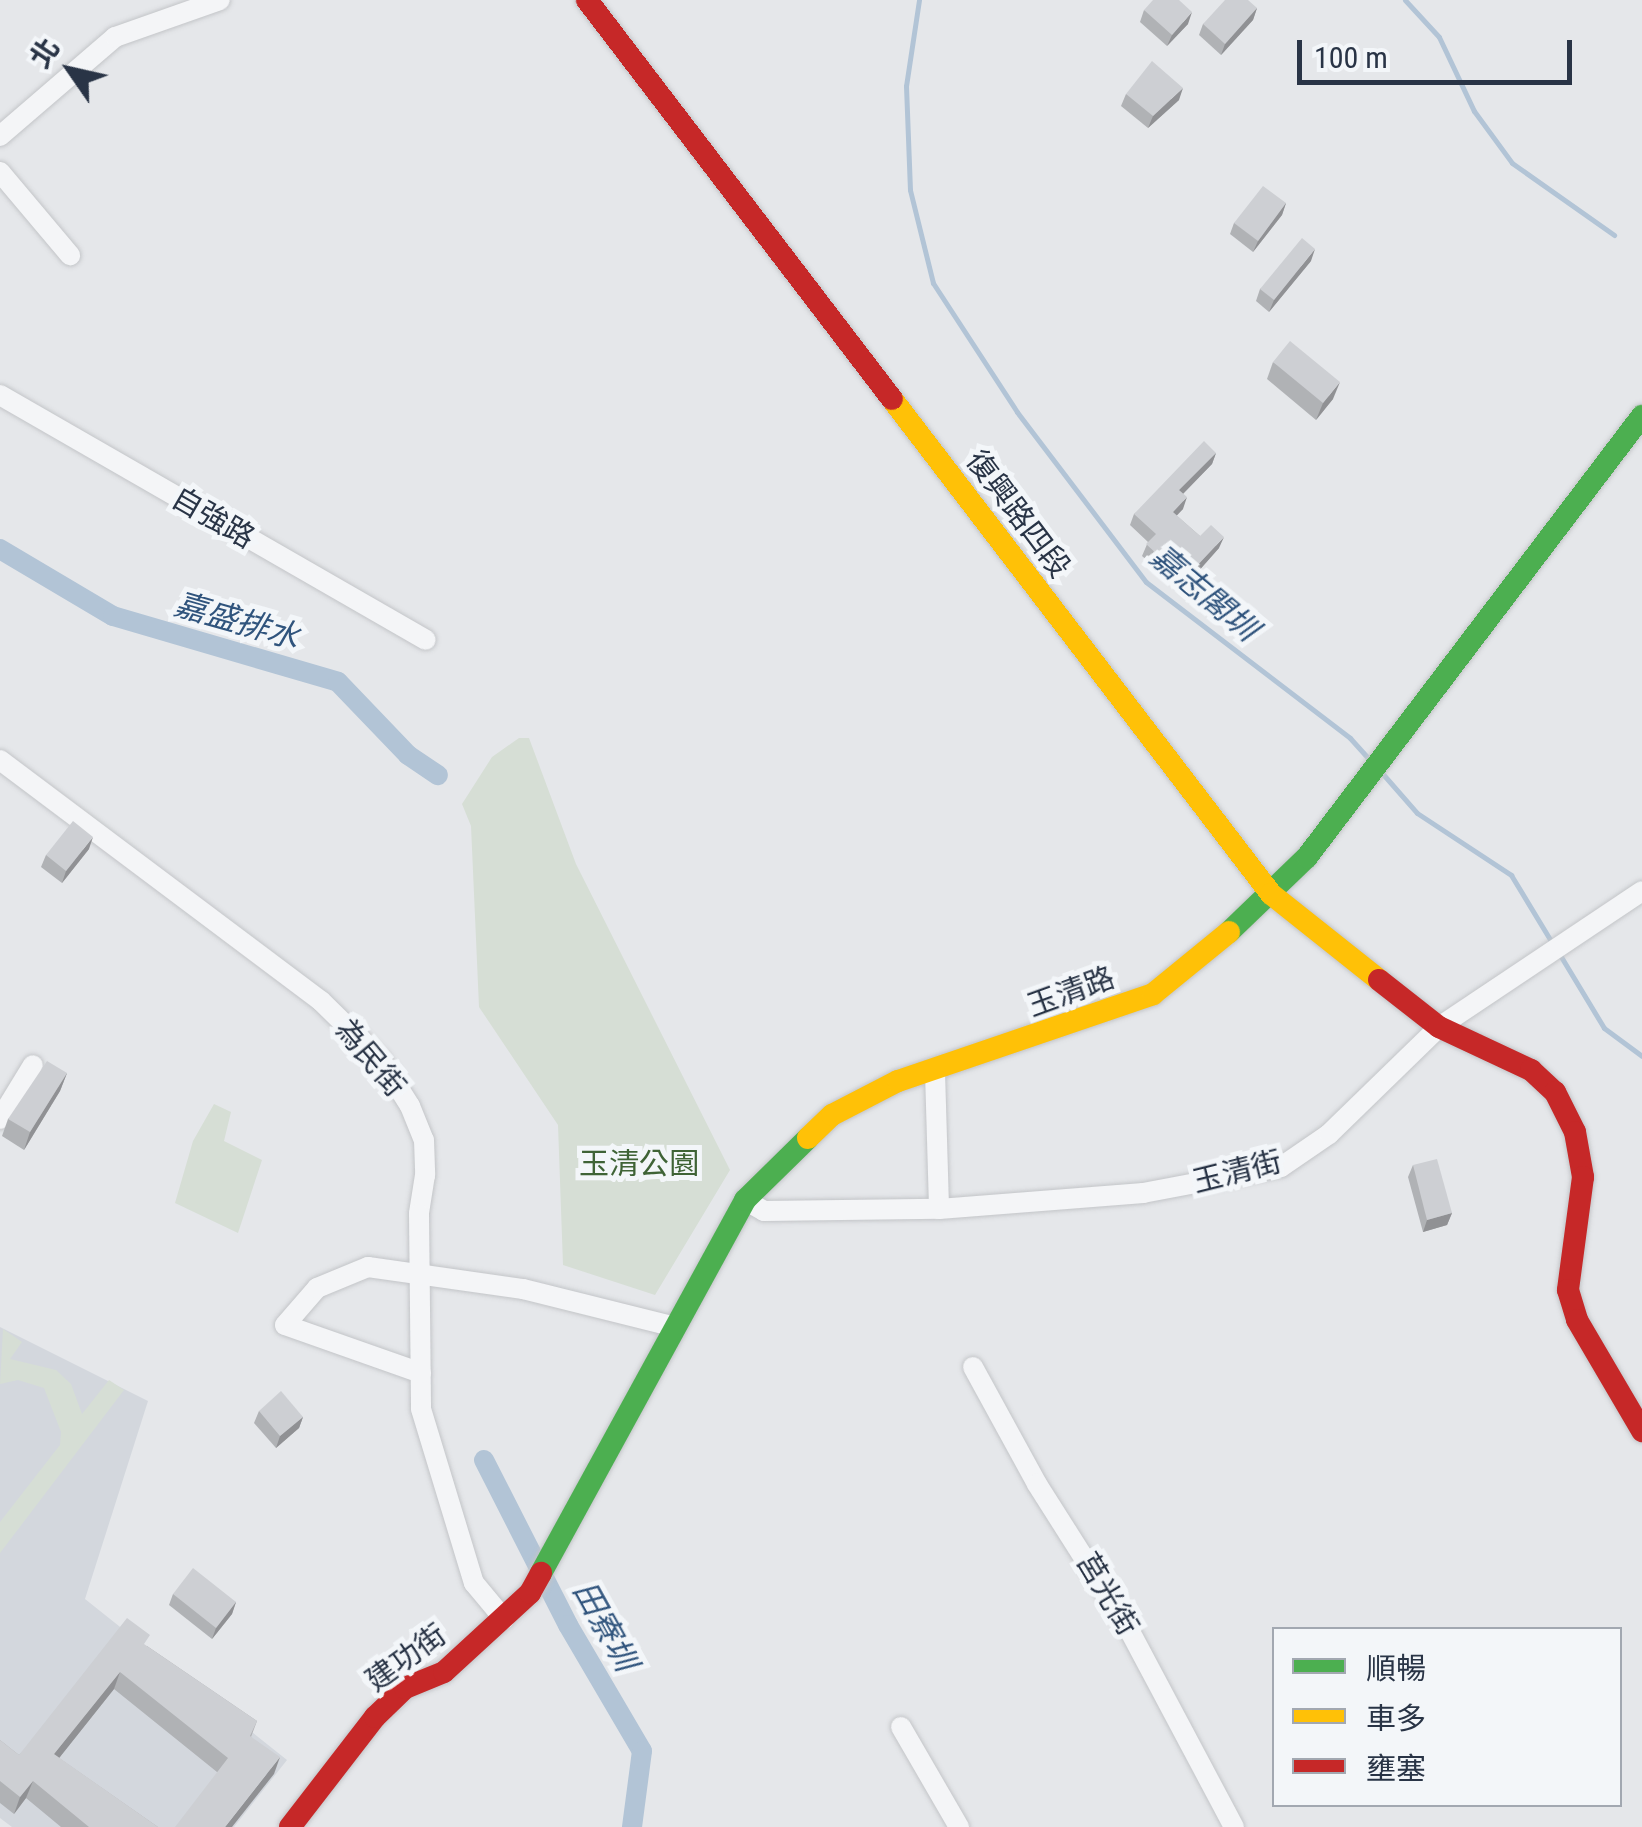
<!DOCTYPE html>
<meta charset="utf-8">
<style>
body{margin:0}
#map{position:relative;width:1642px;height:1827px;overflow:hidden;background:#e5e7ea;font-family:"Roboto Condensed","Noto Sans TC",sans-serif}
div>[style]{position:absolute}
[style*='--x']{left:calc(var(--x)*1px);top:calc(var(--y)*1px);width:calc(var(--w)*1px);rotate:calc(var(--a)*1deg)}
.built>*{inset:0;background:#d3d7dd}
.green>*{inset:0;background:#d6ded5}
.stream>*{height:5px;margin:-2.5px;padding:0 2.5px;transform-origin:2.5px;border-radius:2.5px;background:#b2c4d6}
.canal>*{height:20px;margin:-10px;padding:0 10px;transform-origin:10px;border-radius:10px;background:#b2c4d6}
.roads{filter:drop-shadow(0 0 2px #c3c5c8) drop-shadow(0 0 2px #c3c5c8)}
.street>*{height:20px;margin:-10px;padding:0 10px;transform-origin:10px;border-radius:10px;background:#f4f5f7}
.fast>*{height:22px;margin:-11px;padding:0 11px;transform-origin:11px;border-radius:11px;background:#4caf50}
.slow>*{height:22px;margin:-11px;padding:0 11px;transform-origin:11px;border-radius:11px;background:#ffc107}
.jam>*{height:22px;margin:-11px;padding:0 11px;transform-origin:11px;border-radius:11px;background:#c62828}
.wall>*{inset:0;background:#b0b2b5}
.shaded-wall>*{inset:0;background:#909194}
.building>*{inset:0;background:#cdcfd3}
span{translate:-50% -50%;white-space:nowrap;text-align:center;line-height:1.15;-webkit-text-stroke:10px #f3f6f9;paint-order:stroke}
.street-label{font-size:30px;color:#293446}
.park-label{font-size:30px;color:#3f6336}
.water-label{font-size:32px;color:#30547d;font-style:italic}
.legend{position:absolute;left:1272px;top:1627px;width:350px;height:180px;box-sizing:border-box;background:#f3f6f9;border:2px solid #a2a8b1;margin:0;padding:12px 18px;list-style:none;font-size:30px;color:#293446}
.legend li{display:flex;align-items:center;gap:20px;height:50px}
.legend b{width:50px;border:2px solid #a2a8b1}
.north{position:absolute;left:20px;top:20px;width:100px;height:100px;-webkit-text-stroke:8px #f3f6f9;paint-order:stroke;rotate:304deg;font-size:28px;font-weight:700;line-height:40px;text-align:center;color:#293446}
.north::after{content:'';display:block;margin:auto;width:35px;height:45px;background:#293446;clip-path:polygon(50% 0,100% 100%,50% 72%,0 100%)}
.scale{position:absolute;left:1297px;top:40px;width:275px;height:45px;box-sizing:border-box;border:5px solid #293446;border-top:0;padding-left:12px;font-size:30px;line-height:35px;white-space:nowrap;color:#293446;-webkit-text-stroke:8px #f3f6f9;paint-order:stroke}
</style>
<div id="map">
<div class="built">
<i style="clip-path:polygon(0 1327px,148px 1401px,85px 1599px,287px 1760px,234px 1827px,12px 1827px,0 1818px)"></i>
</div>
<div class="green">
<i style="clip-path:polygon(519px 738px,529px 738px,576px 864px,730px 1170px,655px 1295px,563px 1265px,558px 1125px,479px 1007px,471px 826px,462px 804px,492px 757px)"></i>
<i style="clip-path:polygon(214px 1104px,231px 1112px,224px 1141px,262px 1160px,238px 1233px,175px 1203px,193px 1141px)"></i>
<i style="clip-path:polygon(3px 1329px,22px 1342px,10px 1359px,56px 1370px,71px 1384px,82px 1414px,109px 1380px,124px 1390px,0 1553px,0 1522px,60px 1445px,61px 1432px,44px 1388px,18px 1380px,0 1384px)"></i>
</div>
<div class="stream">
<i style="--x:919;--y:0;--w:87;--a:98.6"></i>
<i style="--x:906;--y:86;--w:104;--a:87.8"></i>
<i style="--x:910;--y:190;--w:96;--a:76.1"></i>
<i style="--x:933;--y:283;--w:154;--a:56.9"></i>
<i style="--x:1017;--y:412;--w:213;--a:52.8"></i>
<i style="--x:1146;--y:582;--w:257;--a:37.4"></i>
<i style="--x:1350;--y:738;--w:31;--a:48"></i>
<i style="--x:1405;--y:0;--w:50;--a:47.4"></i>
<i style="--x:1439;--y:37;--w:82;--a:64.7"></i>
<i style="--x:1474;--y:111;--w:64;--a:53.8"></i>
<i style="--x:1512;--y:163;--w:125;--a:35.2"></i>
<i style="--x:1382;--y:773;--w:53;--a:48.8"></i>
<i style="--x:1417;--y:813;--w:113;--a:33.4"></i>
<i style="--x:1511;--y:875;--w:83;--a:58.8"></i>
<i style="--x:1560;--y:955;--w:85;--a:58.9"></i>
<i style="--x:1604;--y:1028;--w:47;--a:36.4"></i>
</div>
<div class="canal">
<i style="--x:0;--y:549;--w:131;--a:30.7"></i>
<i style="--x:113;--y:616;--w:234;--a:16.3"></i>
<i style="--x:338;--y:682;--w:101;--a:46.2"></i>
<i style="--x:408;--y:755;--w:36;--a:34"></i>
<i style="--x:484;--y:1460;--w:185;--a:63"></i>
<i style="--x:568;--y:1625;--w:146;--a:59.6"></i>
<i style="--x:642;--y:1751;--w:77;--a:97.5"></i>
</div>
<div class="roads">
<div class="street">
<i style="--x:0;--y:136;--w:152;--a:-40.7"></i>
<i style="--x:115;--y:37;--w:111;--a:-19.4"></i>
<i style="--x:0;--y:172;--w:109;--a:49.9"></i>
<i style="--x:0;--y:395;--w:491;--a:29.9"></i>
<i style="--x:0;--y:760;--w:401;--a:36.9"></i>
<i style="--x:321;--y:1001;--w:84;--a:44.5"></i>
<i style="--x:381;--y:1060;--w:54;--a:57.8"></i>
<i style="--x:410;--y:1106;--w:37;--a:68"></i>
<i style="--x:424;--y:1140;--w:35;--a:88"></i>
<i style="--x:425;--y:1175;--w:39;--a:99"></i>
<i style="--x:419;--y:1214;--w:195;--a:89.4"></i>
<i style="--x:421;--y:1409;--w:182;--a:73.1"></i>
<i style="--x:474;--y:1583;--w:47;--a:50.2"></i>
<i style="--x:935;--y:1072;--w:137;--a:88.3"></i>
<i style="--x:0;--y:1119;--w:63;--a:-58.6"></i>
<i style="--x:745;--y:1200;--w:22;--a:30"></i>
<i style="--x:764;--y:1211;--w:175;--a:-0.7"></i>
<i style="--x:939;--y:1209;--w:205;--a:-4.5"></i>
<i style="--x:1143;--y:1193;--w:140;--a:-10.7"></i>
<i style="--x:1281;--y:1167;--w:58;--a:-34.5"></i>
<i style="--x:1329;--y:1134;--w:153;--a:-44.2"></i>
<i style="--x:1439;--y:1027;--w:244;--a:-33.8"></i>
<i style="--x:973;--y:1367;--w:133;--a:61.3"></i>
<i style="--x:1037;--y:1484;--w:166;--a:57.6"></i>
<i style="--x:1126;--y:1624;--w:230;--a:62"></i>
<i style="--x:421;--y:1373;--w:144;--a:-160.6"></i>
<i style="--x:285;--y:1325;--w:49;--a:-49.1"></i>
<i style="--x:317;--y:1288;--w:55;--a:-22.4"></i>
<i style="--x:368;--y:1267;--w:157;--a:8.1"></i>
<i style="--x:523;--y:1289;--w:153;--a:14"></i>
<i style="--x:901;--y:1727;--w:116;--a:59.9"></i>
</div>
<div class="fast">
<i style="--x:1229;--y:932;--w:108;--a:-43.9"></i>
<i style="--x:1307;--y:857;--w:554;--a:-52.78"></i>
<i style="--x:541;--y:1573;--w:425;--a:-61.3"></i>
<i style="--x:745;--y:1200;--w:88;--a:-44.5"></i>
</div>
<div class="slow">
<i style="--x:892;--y:399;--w:623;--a:52.56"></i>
<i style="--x:1271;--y:894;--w:138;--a:38.5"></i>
<i style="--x:808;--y:1138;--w:33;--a:-44"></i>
<i style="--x:832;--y:1115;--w:74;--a:-27.3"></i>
<i style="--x:898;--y:1081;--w:269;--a:-18.8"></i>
<i style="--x:1153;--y:994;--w:98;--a:-39.2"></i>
</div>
<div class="jam">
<i style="--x:587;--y:0;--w:502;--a:52.61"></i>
<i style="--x:1379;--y:980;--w:76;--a:38.1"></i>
<i style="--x:1439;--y:1027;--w:102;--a:25.1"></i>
<i style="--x:1531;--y:1070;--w:33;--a:43"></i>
<i style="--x:1555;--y:1092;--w:45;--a:63.4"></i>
<i style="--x:1575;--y:1132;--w:46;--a:79.9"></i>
<i style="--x:1583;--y:1177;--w:114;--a:97.6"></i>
<i style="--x:1568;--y:1290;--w:31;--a:73"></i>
<i style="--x:1577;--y:1320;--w:129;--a:59.6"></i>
<i style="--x:290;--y:1827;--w:139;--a:-52.3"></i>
<i style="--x:375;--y:1717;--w:42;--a:-44"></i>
<i style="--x:405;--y:1688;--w:42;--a:-22.3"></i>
<i style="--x:444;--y:1672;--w:117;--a:-42.6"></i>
<i style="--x:530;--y:1593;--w:23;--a:-61"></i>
</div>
</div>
<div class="wall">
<i style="clip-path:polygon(1257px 8px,1253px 20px,1221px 55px,1199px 35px,1203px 24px)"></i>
<i style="clip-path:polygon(1144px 10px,1188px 24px,1167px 46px,1140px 22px)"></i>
<i style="clip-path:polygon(1126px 94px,1179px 100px,1148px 128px,1121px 106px)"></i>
<i style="clip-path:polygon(1286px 203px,1282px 215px,1253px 252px,1230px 234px,1234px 223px)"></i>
<i style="clip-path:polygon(1311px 261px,1269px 312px,1256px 301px,1260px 289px)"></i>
<i style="clip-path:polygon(1273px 362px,1333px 399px,1316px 420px,1267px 379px)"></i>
<i style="clip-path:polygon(1216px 453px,1212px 464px,1183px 494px,1183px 509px,1176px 515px,1200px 536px,1219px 548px,1188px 583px,1160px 561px,1155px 567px,1142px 556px,1148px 542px,1130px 525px,1134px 514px)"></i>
<i style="clip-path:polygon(89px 849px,62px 883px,41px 867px,46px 855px)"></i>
<i style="clip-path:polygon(67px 1073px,60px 1091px,24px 1150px,2px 1136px,8px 1119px)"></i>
<i style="clip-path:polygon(1413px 1165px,1452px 1213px,1447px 1225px,1423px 1232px,1408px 1177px)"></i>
<i style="clip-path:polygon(259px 1411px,303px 1417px,299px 1428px,276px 1448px,254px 1423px)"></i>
<i style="clip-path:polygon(173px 1594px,236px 1602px,232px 1614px,212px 1639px,169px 1605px)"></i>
<i style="clip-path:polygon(147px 1646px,257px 1721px,251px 1737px,274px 1774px,217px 1772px,114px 1689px,59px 1758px,158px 1827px,61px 1827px,26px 1798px,14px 1814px,0 1803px,0 1740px,19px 1755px)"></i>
</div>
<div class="shaded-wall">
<i style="clip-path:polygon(1257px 8px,1253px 20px,1221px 55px,1225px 44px)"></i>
<i style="clip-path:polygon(1192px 12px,1188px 24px,1167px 46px,1172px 35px)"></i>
<i style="clip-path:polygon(1183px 88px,1179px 100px,1148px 128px,1153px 116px)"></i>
<i style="clip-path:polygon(1286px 203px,1282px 215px,1253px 252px,1258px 241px)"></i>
<i style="clip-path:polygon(1315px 249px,1311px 261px,1269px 312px,1274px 300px)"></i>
<i style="clip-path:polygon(1340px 382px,1333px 399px,1316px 420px,1323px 403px)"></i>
<i style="clip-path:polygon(1216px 453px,1212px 464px,1175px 502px,1179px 490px)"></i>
<i style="clip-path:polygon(1187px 497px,1183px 509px,1169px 524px,1173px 512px)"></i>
<i style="clip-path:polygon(1224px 537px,1219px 548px,1188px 583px,1192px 571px)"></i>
<i style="clip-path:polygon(93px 837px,89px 849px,62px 883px,66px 871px)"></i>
<i style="clip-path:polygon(67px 1073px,60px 1091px,24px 1150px,30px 1132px)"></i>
<i style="clip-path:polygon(1452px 1213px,1447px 1225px,1423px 1232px,1427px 1220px)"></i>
<i style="clip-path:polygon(303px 1417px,299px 1428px,276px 1448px,280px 1436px)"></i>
<i style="clip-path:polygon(236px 1602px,232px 1614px,212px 1639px,216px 1628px)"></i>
<i style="clip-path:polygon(120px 1672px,114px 1689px,48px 1772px,54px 1754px)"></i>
<i style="clip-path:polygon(280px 1757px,274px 1774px,232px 1827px,225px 1827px)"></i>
<i style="clip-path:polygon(33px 1781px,26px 1798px,14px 1814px,20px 1797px)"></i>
</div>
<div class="building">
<i style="clip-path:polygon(1153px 0,1179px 0,1192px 12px,1172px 35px,1144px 10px)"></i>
<i style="clip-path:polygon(1225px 0,1248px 0,1257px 8px,1225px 44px,1203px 24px)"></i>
<i style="clip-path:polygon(1152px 61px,1183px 88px,1153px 116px,1126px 94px)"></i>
<i style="clip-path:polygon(1263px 186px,1286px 203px,1258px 241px,1234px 223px)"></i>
<i style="clip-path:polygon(1302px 238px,1315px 249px,1274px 300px,1260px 289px)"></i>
<i style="clip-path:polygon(1290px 341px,1340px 382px,1323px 403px,1273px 362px)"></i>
<i style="clip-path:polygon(1204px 441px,1216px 453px,1179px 490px,1187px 497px,1173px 512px,1200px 536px,1211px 525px,1224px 537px,1192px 571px,1164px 549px,1159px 556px,1146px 544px,1156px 534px,1134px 514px)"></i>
<i style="clip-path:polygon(73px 821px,93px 837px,66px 871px,46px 855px)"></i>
<i style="clip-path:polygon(47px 1061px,67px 1073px,30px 1132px,8px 1119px)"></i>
<i style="clip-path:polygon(1437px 1159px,1452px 1213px,1427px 1220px,1413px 1165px)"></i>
<i style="clip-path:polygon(281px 1391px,303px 1417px,280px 1436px,259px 1411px)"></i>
<i style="clip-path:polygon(193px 1568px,236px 1602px,216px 1628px,173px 1594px)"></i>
<i style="clip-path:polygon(127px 1618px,150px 1635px,144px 1644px,257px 1721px,250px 1736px,280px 1757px,225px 1827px,175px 1827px,228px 1758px,120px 1672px,54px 1754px,158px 1827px,89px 1827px,33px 1781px,20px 1797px,0 1781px,0 1740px,19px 1755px)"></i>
</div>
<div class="street-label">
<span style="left:1018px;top:514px;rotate:53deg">復興路四段</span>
<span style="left:213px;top:518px;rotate:30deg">自強路</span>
<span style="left:1071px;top:992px;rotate:-20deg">玉清路</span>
<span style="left:370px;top:1058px;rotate:50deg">為民街</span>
<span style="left:1237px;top:1172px;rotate:-14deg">玉清街</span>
<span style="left:1107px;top:1594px;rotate:59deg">莒光街</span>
<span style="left:406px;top:1658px;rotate:-36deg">建功街</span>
</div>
<div class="park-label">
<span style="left:639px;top:1164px">玉清公園</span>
</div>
<div class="water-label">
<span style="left:1204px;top:593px;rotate:40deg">嘉志閣圳</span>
<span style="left:237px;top:621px;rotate:16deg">嘉盛排水</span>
<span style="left:605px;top:1626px;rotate:61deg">田寮圳</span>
</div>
<ul class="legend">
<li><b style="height:12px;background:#4caf50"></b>順暢</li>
<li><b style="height:12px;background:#ffc107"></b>車多</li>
<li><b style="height:12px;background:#c62828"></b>壅塞</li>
</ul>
<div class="north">北</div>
<div class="scale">100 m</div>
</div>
